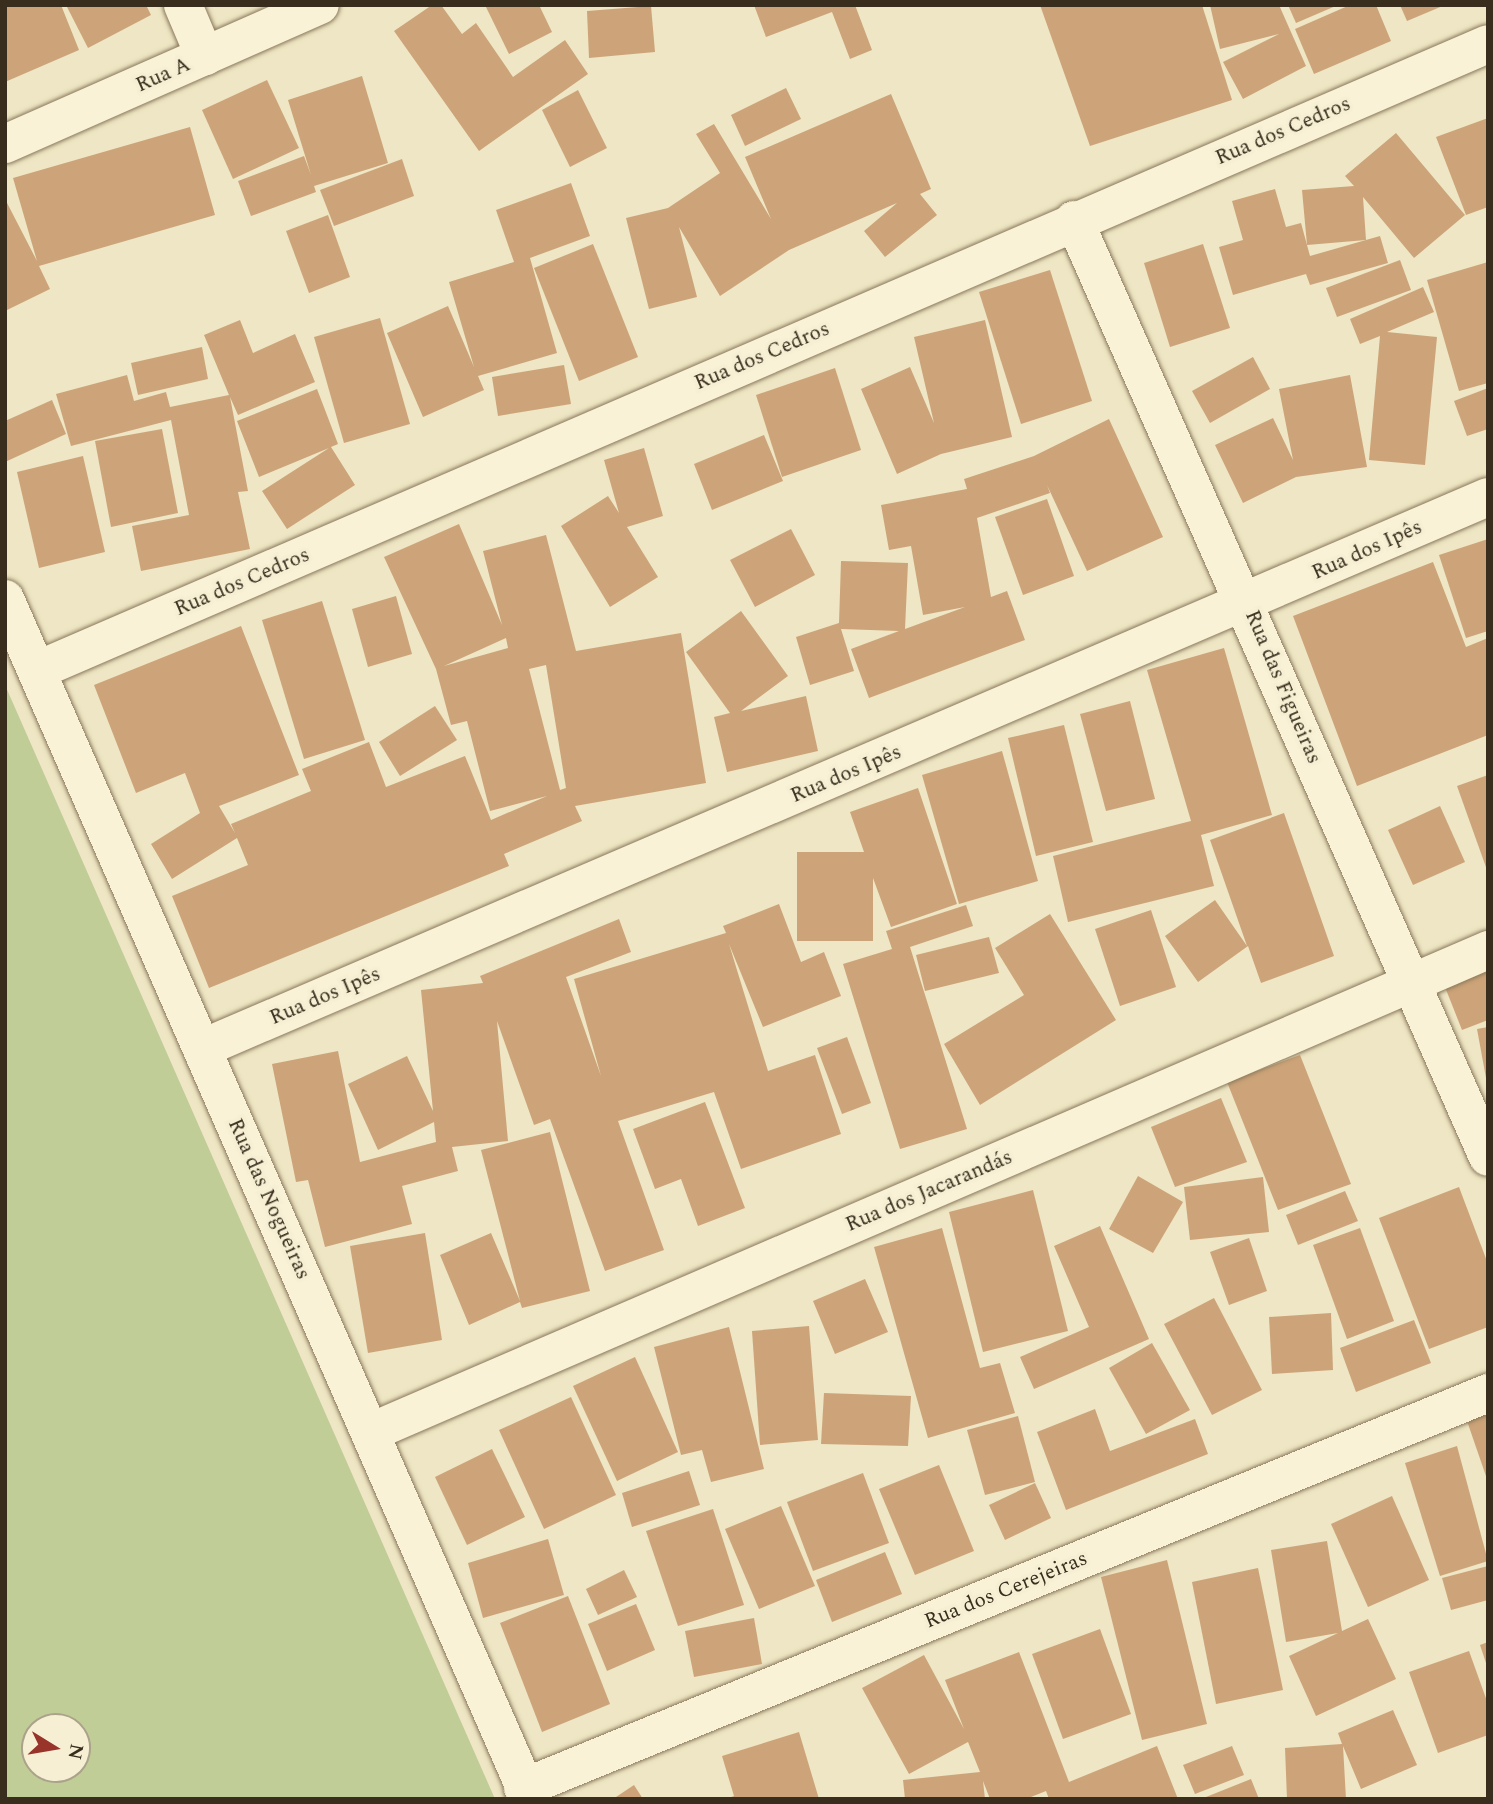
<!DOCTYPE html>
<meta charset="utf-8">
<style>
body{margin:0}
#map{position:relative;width:1493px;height:1804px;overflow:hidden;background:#eee6c4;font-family:Spectral,serif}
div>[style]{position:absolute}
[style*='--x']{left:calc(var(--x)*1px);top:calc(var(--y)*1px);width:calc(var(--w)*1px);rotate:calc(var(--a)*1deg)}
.green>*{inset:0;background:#c1cd97}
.building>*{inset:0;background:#cda479}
.roads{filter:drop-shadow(0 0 2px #89785a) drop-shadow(0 0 2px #89785a)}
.minor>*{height:38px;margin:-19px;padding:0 19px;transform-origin:19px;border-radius:19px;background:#f9f2d7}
span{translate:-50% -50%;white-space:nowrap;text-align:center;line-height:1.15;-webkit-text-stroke:7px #f6efd3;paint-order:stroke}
.street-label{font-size:21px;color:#392e1e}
.frame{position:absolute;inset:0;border:7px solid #392e1e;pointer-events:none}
.north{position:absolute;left:21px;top:1713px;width:70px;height:70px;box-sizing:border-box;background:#f6efd3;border:2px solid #aaa28b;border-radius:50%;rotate:101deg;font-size:19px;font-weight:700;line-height:28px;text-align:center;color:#392e1e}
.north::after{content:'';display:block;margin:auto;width:24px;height:32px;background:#98342a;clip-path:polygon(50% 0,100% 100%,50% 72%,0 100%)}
</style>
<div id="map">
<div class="green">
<i style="clip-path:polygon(evenodd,5px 685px,495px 1799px,5px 1799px,5px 685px,35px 1727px,77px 1727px,77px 1769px,35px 1769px,35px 1727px)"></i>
</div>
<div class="building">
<i style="clip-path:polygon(5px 5px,61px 5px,79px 50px,5px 82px)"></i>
<i style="clip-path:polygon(66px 5px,146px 5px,151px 15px,88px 48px)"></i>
<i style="clip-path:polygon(432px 5px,441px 5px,462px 34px,476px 23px,513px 77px,565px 40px,588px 74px,479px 151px,394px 31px)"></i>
<i style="clip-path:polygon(485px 5px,539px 5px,552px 32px,509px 54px)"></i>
<i style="clip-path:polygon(754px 5px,855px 5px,872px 50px,850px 59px,832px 12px,766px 37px)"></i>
<i style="clip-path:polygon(1040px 5px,1202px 5px,1232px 100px,1090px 146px)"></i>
<i style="clip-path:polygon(1210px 5px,1279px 5px,1306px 66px,1243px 99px,1223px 62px,1279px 34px,1220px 49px)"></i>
<i style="clip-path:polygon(1288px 5px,1338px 5px,1296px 23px)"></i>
<i style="clip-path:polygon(1350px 5px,1376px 5px,1391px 41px,1314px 74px,1295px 29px)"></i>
<i style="clip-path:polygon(1400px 5px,1445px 5px,1407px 21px)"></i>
<i style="clip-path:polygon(651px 6px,655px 52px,589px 58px,587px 11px)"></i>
<i style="clip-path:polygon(362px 76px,388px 163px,314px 186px,316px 192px,251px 216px,238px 181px,304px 156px,311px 175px,288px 100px)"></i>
<i style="clip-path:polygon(267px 80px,299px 148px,233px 179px,202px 110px)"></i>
<i style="clip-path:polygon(786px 88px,801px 119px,745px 146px,731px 115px)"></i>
<i style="clip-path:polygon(578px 90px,607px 148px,570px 167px,542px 110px)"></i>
<i style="clip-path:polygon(891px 94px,931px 189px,920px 194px,937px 215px,885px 257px,864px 231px,897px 203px,789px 250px,720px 296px,679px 227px,697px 297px,649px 309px,626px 218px,668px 208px,720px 173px,696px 134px,714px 124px,771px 219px,745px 157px)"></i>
<i style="clip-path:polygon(1488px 118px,1488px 207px,1466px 215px,1436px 137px)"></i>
<i style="clip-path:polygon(190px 127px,215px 215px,39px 266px,50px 289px,5px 311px,5px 199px,37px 261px,13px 178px)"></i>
<i style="clip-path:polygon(1396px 133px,1465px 215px,1414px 258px,1363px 197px,1366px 240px,1307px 245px,1302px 190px,1354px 186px,1345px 176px)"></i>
<i style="clip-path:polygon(402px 159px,414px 196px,334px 226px,320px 190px)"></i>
<i style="clip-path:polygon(571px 183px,590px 236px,530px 258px,557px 353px,478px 376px,484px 390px,423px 417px,387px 333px,448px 306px,474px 367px,449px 282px,514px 262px,496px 210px)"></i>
<i style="clip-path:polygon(1275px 189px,1286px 227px,1301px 223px,1310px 256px,1380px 236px,1388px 263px,1310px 285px,1306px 274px,1233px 295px,1219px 247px,1243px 240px,1232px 201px)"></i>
<i style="clip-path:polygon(328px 215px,350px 277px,309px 293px,286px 231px)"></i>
<i style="clip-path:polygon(593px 244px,638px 357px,579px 381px,534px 268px)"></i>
<i style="clip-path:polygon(1203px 244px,1230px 328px,1170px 347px,1144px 263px)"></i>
<i style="clip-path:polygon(1400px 260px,1411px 290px,1337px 317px,1326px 288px)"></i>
<i style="clip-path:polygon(1488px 262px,1488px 383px,1459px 391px,1427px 280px)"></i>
<i style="clip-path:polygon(1050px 270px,1092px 401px,1021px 424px,979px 292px)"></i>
<i style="clip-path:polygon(1423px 287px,1434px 312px,1387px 332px,1437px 337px,1425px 465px,1369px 460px,1380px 336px,1360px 344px,1350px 319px)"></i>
<i style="clip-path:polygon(380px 318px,410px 424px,344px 443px,314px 337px)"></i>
<i style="clip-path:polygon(240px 320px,253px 353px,295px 334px,315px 382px,238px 415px,230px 397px,248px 491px,238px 492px,250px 549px,141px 571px,132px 526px,189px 515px,171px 420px,71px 446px,56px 394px,127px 375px,134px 401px,166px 392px,170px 407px,229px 395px,204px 335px)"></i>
<i style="clip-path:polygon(985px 320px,1012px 437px,941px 454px,897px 474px,861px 389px,910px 367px,934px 423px,914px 337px)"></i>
<i style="clip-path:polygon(202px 347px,208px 379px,138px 395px,131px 363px)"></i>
<i style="clip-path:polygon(1253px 357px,1270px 389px,1210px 423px,1192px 391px)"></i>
<i style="clip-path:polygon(564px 365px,571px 404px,498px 416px,492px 377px)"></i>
<i style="clip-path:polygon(835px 368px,861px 450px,782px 477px,756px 395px)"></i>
<i style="clip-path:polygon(1350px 375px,1367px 467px,1296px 477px,1243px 503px,1215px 445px,1273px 418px,1293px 460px,1279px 389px)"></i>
<i style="clip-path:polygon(1488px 388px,1488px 429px,1467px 436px,1454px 401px)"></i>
<i style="clip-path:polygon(317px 389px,338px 444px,331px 447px,355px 485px,287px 529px,262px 491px,329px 448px,259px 477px,237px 421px)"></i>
<i style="clip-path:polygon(52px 400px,66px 434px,5px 462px,5px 421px)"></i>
<i style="clip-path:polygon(1109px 419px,1163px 537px,1087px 571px,1047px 485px,1050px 493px,977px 518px,991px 597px,1007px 591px,1025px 640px,869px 698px,851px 649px,899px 631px,841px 629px,854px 671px,810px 685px,796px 637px,839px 623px,841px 561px,908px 563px,905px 629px,965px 607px,923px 615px,911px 546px,889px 550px,881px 505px,967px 489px,964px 479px,1034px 456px)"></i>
<i style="clip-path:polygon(162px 429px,178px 513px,111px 527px,95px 441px)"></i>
<i style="clip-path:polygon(764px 435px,783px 481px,712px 510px,694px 464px)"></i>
<i style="clip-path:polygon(644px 448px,663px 516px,627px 527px,658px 577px,610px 607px,561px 526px,608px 496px,619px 513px,604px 460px)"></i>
<i style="clip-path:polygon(83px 456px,105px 552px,39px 568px,17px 472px)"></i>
<i style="clip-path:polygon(1047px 499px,1074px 576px,1023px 595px,995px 517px)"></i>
<i style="clip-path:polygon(evenodd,459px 524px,502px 625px,483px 551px,546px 535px,576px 651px,681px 633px,706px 783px,575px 806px,582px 821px,504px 854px,509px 866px,209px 988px,172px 896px,248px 865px,237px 838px,172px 879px,151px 844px,200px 813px,185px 773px,136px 793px,94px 685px,241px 626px,299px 775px,219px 806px,235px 833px,231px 824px,311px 791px,302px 769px,369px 742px,386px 787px,465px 756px,491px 820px,547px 796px,490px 811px,467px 721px,451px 725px,436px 669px,384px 557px,459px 524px,506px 638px,508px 648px,444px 666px,506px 638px,459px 524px,546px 665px,566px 788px,560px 790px,529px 669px,546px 665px)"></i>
<i style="clip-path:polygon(791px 529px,815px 575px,755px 607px,730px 560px)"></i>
<i style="clip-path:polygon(1488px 539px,1488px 631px,1466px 638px,1439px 555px)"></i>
<i style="clip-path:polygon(1433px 562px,1466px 647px,1488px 638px,1488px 735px,1357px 786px,1293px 616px)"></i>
<i style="clip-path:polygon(396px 596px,412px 654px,368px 667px,352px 609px)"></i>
<i style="clip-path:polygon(322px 601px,365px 740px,304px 759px,262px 620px)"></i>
<i style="clip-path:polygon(741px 611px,788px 676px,741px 711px,806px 696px,818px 751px,727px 772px,714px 717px,730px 713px,686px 652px)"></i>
<i style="clip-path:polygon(1224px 648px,1272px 815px,1201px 835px,1214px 886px,1068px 922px,1053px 856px,1191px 821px,1147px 670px)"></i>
<i style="clip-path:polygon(1130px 701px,1155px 799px,1106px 811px,1080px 714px)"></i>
<i style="clip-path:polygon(435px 706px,457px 740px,400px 776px,379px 742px)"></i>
<i style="clip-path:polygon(1064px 725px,1093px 842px,1036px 856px,1008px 738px)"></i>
<i style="clip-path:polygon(1002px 751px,1038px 881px,959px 904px,922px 775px)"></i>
<i style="clip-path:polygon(1488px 775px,1488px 870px,1487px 870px,1457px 786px)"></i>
<i style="clip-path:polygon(918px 788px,957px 904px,891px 927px,873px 878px,873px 941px,797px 941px,797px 852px,864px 852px,850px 812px)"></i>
<i style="clip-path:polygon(1440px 806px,1465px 862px,1413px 885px,1388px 830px)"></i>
<i style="clip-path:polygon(1284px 813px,1334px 956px,1261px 983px,1248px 946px,1198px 982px,1165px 936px,1215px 900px,1247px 946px,1210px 840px)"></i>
<i style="clip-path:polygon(779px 904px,801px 962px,824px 952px,841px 996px,763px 1027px,729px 944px,768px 1071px,815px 1055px,841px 1134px,741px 1169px,714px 1092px,618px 1121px,664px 1250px,605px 1271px,550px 1119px,534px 1125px,497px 1021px,508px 1141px,452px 1147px,458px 1171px,402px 1186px,412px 1224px,325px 1247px,308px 1180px,296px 1182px,272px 1064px,338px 1051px,360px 1162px,436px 1142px,434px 1122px,378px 1150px,348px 1084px,407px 1056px,433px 1111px,421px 990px,483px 983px,480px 976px,619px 919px,631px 952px,566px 977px,601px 1076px,574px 979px,726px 933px,723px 926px)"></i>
<i style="clip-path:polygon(966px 905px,973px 926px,910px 947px,967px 1129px,900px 1149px,843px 964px,892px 949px,886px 931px)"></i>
<i style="clip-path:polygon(1151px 910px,1176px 987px,1120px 1006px,1095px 929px)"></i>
<i style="clip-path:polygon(1050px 914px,1116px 1020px,980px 1105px,944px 1044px,1024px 995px,995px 948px)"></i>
<i style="clip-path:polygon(989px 937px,999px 973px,925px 991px,916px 955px)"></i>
<i style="clip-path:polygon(1488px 970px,1488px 1020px,1462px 1030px,1445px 987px)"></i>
<i style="clip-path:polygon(1488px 1027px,1488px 1078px,1486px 1078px,1477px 1029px)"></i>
<i style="clip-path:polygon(847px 1037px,871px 1103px,842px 1114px,817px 1048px)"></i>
<i style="clip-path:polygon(1300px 1055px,1351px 1184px,1278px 1210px,1227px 1082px)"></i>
<i style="clip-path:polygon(1221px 1098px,1247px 1162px,1175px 1187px,1151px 1127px)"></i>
<i style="clip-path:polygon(705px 1102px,745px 1208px,698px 1226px,681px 1179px,655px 1189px,633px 1129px)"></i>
<i style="clip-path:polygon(550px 1132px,590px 1291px,522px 1308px,520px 1302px,469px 1325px,440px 1255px,491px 1233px,520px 1301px,481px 1150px)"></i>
<i style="clip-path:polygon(1138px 1176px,1183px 1202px,1153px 1253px,1109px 1229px)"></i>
<i style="clip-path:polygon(1263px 1177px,1269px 1232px,1190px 1240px,1184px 1187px)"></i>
<i style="clip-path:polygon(1459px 1187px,1488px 1264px,1488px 1327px,1429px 1349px,1379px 1218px)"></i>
<i style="clip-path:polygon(1033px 1190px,1068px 1331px,983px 1352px,949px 1212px)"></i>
<i style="clip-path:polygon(1345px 1191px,1358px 1221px,1298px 1245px,1286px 1215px)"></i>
<i style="clip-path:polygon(1100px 1226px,1149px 1339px,1034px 1389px,1020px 1357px,1089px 1327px,1054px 1246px)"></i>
<i style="clip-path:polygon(942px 1228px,980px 1368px,1000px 1363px,1015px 1413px,928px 1438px,874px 1247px)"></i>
<i style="clip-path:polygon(1360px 1228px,1394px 1321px,1347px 1339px,1313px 1245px)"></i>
<i style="clip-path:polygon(425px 1233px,442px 1340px,368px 1353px,350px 1246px)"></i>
<i style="clip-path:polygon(1249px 1238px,1267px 1291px,1229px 1305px,1210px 1252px)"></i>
<i style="clip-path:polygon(865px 1279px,888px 1332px,835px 1354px,813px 1301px)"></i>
<i style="clip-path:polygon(1214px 1298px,1262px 1390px,1212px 1415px,1164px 1324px)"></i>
<i style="clip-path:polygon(1331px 1313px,1333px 1370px,1272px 1374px,1269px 1317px)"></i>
<i style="clip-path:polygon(1414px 1320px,1431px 1363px,1356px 1392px,1340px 1348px)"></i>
<i style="clip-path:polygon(809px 1326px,818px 1440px,760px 1445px,752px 1331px)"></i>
<i style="clip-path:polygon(729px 1327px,764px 1469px,711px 1482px,702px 1450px,681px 1455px,654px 1347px)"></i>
<i style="clip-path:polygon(1152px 1343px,1190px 1410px,1146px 1434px,1109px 1368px)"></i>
<i style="clip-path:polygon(635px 1357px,678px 1452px,617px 1481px,573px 1386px)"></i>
<i style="clip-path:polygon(824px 1393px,911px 1396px,908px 1446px,821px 1444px)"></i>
<i style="clip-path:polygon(571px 1397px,616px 1495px,544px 1529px,499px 1430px)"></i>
<i style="clip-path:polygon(1095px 1409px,1110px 1451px,1195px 1419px,1208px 1454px,1066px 1510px,1037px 1432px)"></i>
<i style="clip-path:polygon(1488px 1413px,1488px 1479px,1487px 1479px,1467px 1421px)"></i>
<i style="clip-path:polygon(1018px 1416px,1035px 1482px,985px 1495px,967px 1430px)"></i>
<i style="clip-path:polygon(1457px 1446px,1488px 1561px,1440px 1576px,1405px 1463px)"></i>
<i style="clip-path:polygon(492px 1449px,525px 1517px,467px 1545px,435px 1477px)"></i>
<i style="clip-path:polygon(939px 1465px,974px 1551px,915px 1575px,879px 1489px)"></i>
<i style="clip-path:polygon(689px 1471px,700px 1505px,632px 1527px,622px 1493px)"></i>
<i style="clip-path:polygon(863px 1473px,889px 1543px,813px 1571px,787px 1502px)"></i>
<i style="clip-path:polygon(1035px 1483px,1051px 1518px,1005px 1540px,989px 1505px)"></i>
<i style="clip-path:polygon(1392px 1496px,1429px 1580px,1368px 1607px,1331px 1524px)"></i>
<i style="clip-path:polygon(781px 1506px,815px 1586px,759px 1609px,725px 1529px)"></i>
<i style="clip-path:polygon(713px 1509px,744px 1605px,678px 1626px,646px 1531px)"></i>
<i style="clip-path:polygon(548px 1539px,564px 1595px,483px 1618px,468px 1563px)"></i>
<i style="clip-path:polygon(1327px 1541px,1342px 1631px,1368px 1619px,1396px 1679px,1316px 1716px,1289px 1656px,1338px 1633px,1286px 1642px,1271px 1550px)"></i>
<i style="clip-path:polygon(885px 1552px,902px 1594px,832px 1622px,816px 1580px)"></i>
<i style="clip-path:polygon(1167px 1560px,1207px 1724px,1142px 1740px,1101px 1577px)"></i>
<i style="clip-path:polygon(1488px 1566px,1488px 1600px,1451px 1610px,1442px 1578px)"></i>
<i style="clip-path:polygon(1258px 1568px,1283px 1690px,1216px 1704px,1192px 1582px)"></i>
<i style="clip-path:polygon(624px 1570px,637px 1597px,598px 1615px,586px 1589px)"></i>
<i style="clip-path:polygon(568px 1596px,610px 1704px,542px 1732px,500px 1623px)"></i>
<i style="clip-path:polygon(636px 1604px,655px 1650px,607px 1671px,588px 1624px)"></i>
<i style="clip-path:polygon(754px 1618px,762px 1664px,694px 1677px,685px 1631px)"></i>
<i style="clip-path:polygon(1100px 1629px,1131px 1714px,1063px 1739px,1032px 1654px)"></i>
<i style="clip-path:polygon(1488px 1642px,1488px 1666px,1487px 1666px,1480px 1645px)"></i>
<i style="clip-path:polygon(1469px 1651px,1488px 1704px,1488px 1735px,1438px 1753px,1409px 1672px)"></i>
<i style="clip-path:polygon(1019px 1652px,1069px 1782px,1157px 1746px,1178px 1799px,1049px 1799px,1046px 1791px,1026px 1799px,990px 1799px,983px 1781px,985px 1799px,905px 1799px,903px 1780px,980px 1772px,968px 1742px,909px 1774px,862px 1688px,924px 1655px,964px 1729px,945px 1680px)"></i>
<i style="clip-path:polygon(1393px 1710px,1417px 1765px,1361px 1789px,1343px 1746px,1346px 1799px,1287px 1799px,1285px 1748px,1342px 1744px,1338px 1733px)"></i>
<i style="clip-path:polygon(799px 1732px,819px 1799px,726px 1799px,734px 1796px,722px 1756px)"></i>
<i style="clip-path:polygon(1232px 1746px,1244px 1775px,1195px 1794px,1183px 1765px)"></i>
<i style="clip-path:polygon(1251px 1779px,1259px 1799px,1201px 1799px)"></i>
<i style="clip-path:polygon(634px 1785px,643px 1799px,613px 1799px)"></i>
</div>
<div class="roads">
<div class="minor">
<i style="--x:183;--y:5;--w:56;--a:67.1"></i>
<i style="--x:5;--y:144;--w:344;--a:-23.8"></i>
<i style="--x:1074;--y:220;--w:1024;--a:66.16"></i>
<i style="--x:5;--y:599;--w:1310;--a:66.37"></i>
<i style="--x:38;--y:670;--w:1579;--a:-23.35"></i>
<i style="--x:203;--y:1048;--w:1398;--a:-23.21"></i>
<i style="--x:371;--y:1432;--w:1217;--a:-23.34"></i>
<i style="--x:523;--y:1788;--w:1043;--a:-22.26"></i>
</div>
</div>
<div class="street-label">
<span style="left:163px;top:75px;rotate:-24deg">Rua A</span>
<span style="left:1283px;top:131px;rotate:-23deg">Rua dos Cedros</span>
<span style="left:762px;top:356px;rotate:-23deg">Rua dos Cedros</span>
<span style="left:1367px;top:550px;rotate:-24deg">Rua dos Ipês</span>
<span style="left:242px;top:582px;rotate:-23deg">Rua dos Cedros</span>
<span style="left:1283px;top:687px;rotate:67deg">Rua das Figueiras</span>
<span style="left:846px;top:774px;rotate:-23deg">Rua dos Ipês</span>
<span style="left:325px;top:996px;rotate:-23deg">Rua dos Ipês</span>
<span style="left:929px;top:1191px;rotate:-23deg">Rua dos Jacarandás</span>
<span style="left:269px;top:1199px;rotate:66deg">Rua das Nogueiras</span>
<span style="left:1006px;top:1590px;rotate:-22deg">Rua dos Cerejeiras</span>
</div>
<div class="frame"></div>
<div class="north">N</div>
</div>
